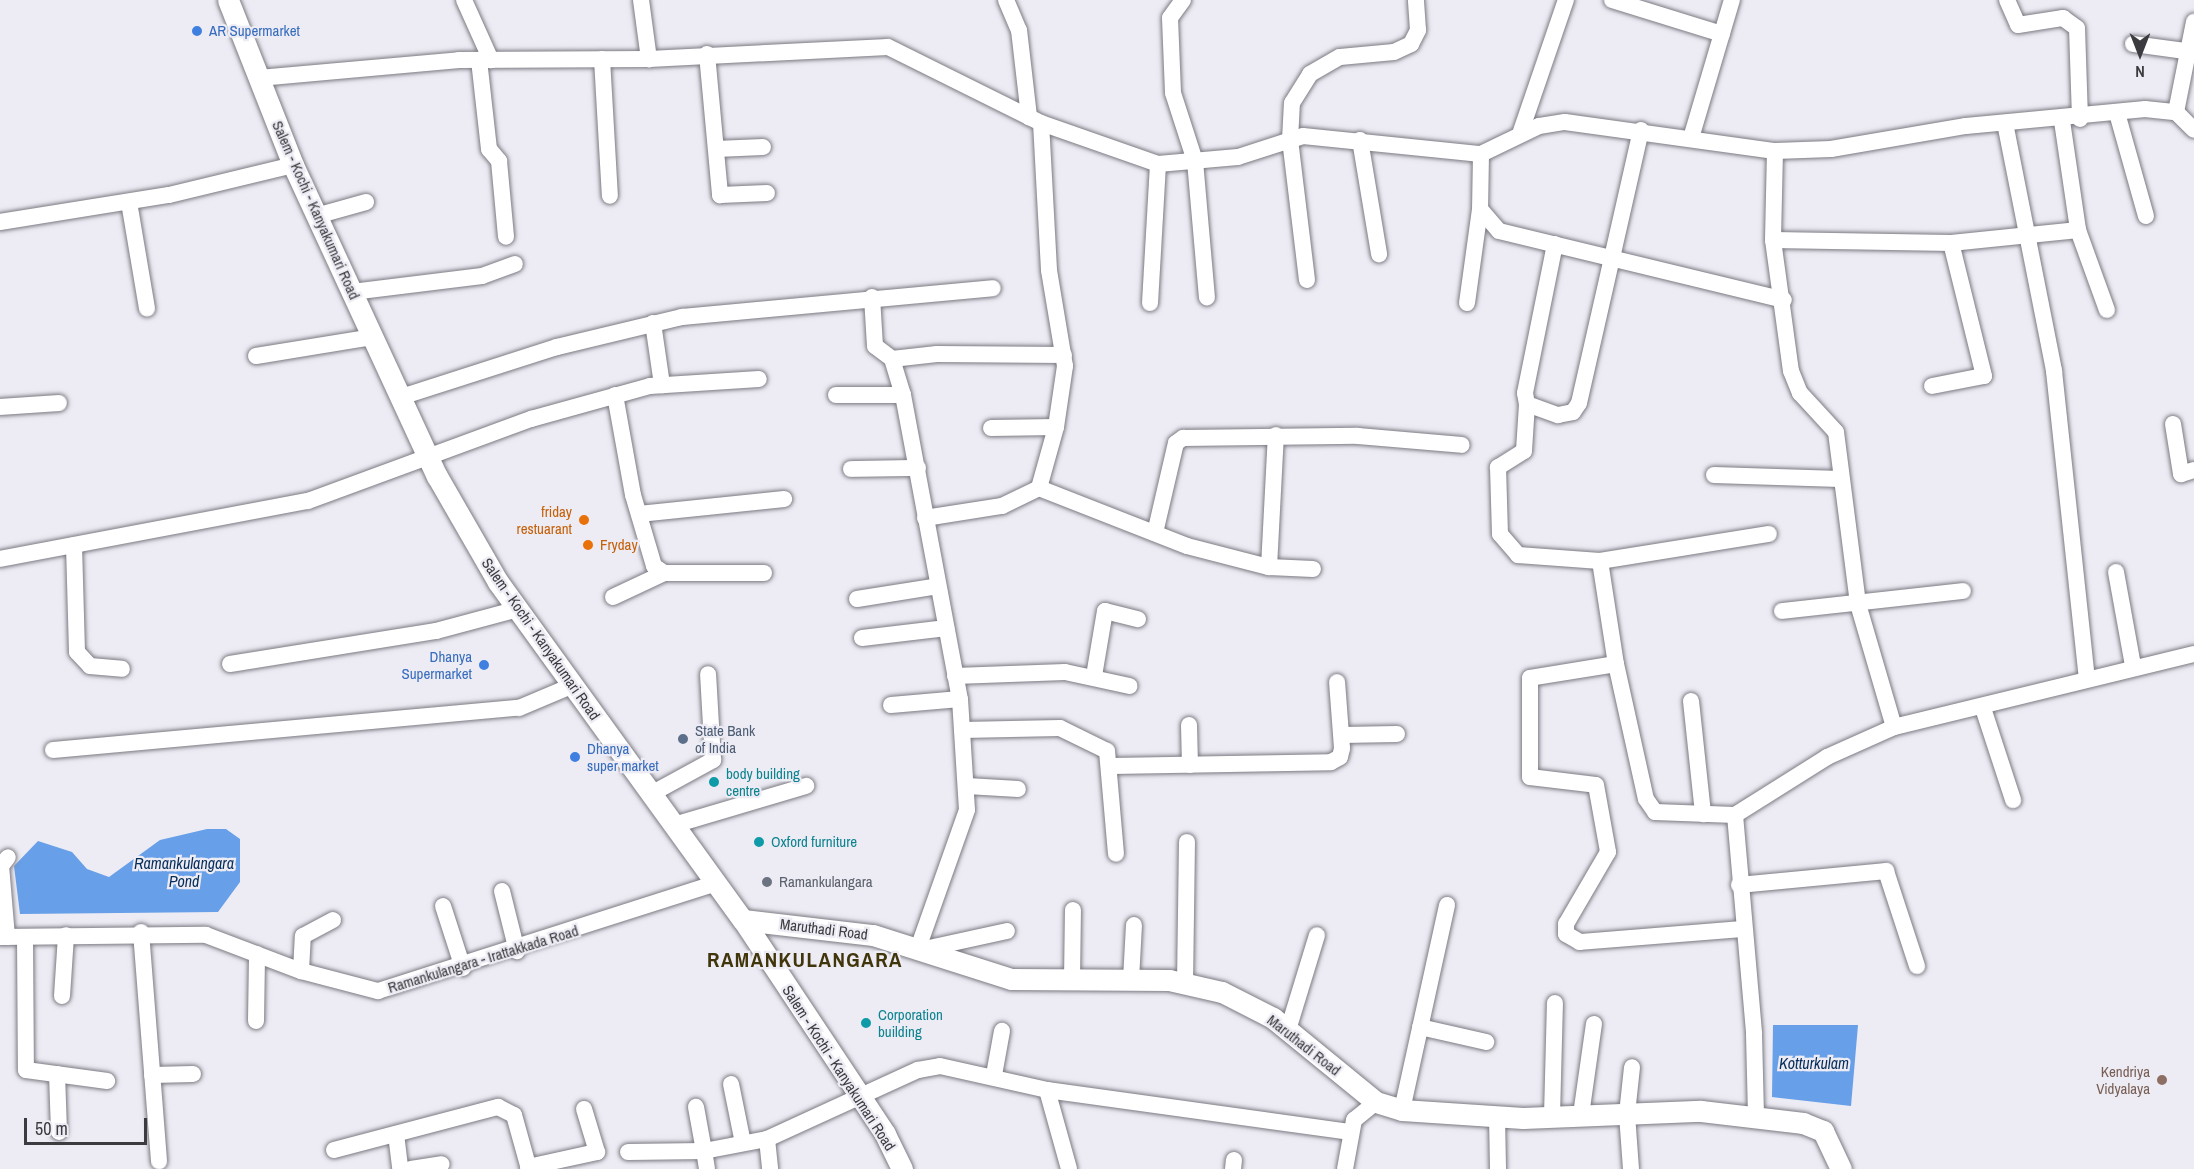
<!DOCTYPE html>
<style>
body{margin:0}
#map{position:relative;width:2194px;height:1169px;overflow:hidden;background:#edecf4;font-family:"Archivo Narrow",sans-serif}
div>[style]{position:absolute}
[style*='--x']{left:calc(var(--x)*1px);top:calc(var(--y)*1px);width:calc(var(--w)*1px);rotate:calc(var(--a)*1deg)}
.water>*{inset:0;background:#679fe8}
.roads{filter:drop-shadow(0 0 2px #7b7a82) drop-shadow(0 0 2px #7b7a82)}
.minor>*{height:16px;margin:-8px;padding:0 8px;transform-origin:8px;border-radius:8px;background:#fff}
.major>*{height:21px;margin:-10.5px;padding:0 10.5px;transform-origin:10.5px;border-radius:10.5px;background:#fff}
.dots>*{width:16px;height:16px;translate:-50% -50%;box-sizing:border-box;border:3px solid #edecf4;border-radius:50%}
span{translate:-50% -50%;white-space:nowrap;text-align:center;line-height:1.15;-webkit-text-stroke:4.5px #edecf4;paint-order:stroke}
.shop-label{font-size:15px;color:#366cbe}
.left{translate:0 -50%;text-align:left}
.right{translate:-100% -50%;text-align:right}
.street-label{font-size:15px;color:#3c3b3f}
.food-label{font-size:15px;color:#c56008}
.service-label{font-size:15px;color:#4e5e75}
.culture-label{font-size:15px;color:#0d838f}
.worship-label{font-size:15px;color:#5b616d}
.education-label{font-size:15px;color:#785e54}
.water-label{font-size:16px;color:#052d5a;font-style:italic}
.district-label{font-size:21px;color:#41350b;font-weight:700;letter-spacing:1.5px}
.north{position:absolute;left:2110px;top:24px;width:60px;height:60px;-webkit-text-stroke:4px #edecf4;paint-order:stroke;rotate:180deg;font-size:16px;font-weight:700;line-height:24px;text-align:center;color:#3c3b3f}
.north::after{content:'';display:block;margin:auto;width:21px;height:27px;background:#3c3b3f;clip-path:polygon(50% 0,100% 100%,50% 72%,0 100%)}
.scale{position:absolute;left:24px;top:1118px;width:123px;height:27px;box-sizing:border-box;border:3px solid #3c3b3f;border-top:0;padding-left:8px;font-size:18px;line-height:21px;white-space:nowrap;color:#3c3b3f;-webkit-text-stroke:4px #edecf4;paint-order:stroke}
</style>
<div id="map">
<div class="water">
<i style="clip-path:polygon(207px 829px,226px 829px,240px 839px,240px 882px,218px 912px,20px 914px,14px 866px,38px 841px,72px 852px,87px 869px,109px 877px,160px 840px)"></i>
<i style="clip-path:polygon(1773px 1025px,1858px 1025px,1851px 1106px,1772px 1097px)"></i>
</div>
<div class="roads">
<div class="minor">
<i style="--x:464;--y:0;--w:66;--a:65.8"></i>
<i style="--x:641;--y:0;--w:60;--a:82.3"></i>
<i style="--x:1006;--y:0;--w:33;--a:67"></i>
<i style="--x:1019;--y:30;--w:88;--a:83.4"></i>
<i style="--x:1183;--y:0;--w:22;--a:126"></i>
<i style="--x:1170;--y:18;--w:75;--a:87.7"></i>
<i style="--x:1173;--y:93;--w:71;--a:72.1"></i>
<i style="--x:1195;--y:161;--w:137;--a:85"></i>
<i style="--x:1612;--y:0;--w:115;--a:17.2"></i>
<i style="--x:2007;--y:0;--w:27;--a:66"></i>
<i style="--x:2018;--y:25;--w:46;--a:-8.8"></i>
<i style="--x:2063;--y:18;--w:17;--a:36"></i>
<i style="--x:2077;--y:28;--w:91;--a:88.1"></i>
<i style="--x:2133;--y:44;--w:52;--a:7.7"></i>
<i style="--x:707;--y:54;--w:142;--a:84.7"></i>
<i style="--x:720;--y:195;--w:47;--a:-2.4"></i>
<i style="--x:602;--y:59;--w:137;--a:86.7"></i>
<i style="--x:479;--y:60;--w:90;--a:83.6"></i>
<i style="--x:489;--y:149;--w:16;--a:50"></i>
<i style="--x:499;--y:161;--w:76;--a:84.7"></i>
<i style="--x:259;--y:78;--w:201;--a:-5.1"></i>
<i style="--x:459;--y:60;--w:190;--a:-0.3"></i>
<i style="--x:649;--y:59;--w:239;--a:-2.9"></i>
<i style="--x:888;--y:47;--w:171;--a:26.4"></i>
<i style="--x:1041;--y:123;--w:124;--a:19.3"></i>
<i style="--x:1158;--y:164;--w:80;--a:-5"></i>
<i style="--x:1238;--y:157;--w:68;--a:-17.9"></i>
<i style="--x:1303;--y:136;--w:179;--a:5.8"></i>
<i style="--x:1481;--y:154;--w:64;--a:-25.8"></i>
<i style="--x:1539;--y:126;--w:26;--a:-9"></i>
<i style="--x:1565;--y:122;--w:212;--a:7.9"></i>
<i style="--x:1775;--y:151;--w:56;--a:-2"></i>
<i style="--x:1831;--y:149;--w:137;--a:-9.7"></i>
<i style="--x:1966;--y:126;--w:180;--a:-5.4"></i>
<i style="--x:2145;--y:109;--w:31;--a:6"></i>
<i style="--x:2176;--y:112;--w:25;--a:45"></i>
<i style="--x:2176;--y:112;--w:92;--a:-78.7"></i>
<i style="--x:2117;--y:113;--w:107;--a:74.3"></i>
<i style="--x:2062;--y:121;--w:110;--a:81.6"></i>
<i style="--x:2005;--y:123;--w:253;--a:78.8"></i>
<i style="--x:2054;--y:371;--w:309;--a:83.9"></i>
<i style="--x:1520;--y:134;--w:142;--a:-71.1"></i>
<i style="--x:1691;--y:138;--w:144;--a:-73.5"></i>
<i style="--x:1360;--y:140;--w:116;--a:80.5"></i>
<i style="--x:716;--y:149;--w:47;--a:-2.4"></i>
<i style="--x:1775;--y:151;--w:89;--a:91.3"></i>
<i style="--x:1773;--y:240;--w:178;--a:1"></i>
<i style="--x:1951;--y:243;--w:128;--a:-5.8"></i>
<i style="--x:2078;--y:230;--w:85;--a:70.1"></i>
<i style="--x:1481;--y:154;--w:55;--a:91"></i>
<i style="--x:1480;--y:209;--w:29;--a:49"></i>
<i style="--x:1499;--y:231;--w:293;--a:13.6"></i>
<i style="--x:129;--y:202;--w:108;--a:80.4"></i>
<i style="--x:316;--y:216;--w:52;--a:-15.6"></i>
<i style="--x:0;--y:222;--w:171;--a:-9.1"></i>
<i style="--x:169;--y:195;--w:128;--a:-13.6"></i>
<i style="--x:1773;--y:240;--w:132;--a:82.2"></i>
<i style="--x:1791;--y:371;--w:24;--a:68"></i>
<i style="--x:1800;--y:393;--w:53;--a:47.3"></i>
<i style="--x:1836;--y:432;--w:173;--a:82.7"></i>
<i style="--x:1858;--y:604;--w:128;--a:73.7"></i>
<i style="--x:1555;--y:244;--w:152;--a:101.4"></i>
<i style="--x:1525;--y:393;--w:11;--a:80"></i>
<i style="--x:1527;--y:404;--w:33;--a:20"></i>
<i style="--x:1558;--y:415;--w:15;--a:-11"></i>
<i style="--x:1573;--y:412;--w:11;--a:-56"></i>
<i style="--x:1579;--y:403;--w:280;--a:-77.2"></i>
<i style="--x:1307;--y:280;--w:141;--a:-96.9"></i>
<i style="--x:1290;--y:140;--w:37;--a:-87"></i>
<i style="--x:1292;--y:103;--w:34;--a:-58"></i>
<i style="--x:1310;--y:74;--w:34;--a:-30"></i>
<i style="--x:1340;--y:57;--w:54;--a:-5.3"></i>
<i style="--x:1394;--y:52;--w:19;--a:-25"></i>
<i style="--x:1411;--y:44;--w:16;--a:-63"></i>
<i style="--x:1418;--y:30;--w:30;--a:-94"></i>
<i style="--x:352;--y:292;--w:131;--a:-7"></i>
<i style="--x:482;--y:276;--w:35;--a:-20"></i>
<i style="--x:872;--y:297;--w:49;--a:86.5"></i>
<i style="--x:875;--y:346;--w:21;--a:37"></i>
<i style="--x:892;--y:359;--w:45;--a:-6.3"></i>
<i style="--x:937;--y:354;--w:127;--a:0.5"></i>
<i style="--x:1150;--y:303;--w:139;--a:-86.7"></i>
<i style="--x:1467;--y:303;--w:95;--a:-82.1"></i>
<i style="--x:653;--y:323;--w:63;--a:81.7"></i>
<i style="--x:256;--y:356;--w:119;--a:-9.2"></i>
<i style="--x:892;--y:359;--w:38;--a:73"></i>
<i style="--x:1932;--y:386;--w:53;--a:-10.9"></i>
<i style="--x:1984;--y:376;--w:137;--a:-103.9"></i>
<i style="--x:615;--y:395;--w:102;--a:79.8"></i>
<i style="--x:633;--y:495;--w:74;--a:73.5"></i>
<i style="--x:654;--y:566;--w:12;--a:35"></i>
<i style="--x:664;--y:573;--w:100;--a:0"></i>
<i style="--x:836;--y:395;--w:67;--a:0"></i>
<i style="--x:903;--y:395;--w:309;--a:79.4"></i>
<i style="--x:960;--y:699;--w:111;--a:86.4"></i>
<i style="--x:967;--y:810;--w:150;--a:109.5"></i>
<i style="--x:401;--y:397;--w:164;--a:-17.8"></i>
<i style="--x:557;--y:347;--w:129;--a:-13.5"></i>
<i style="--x:682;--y:317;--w:312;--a:-5.3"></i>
<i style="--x:1527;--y:404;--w:47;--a:93.7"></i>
<i style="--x:1524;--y:451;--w:31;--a:148"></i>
<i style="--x:1498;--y:467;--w:67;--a:88.3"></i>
<i style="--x:1500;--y:534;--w:28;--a:49"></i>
<i style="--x:1518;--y:555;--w:82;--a:4.2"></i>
<i style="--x:1600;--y:561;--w:171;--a:-9.1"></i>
<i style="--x:0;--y:407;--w:59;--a:-3.9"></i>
<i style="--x:2173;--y:424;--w:51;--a:80.9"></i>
<i style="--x:2181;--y:474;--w:14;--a:-17"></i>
<i style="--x:991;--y:428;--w:65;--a:-0.9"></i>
<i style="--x:851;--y:469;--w:67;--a:-0.9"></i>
<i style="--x:1714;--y:475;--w:126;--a:1.8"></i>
<i style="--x:1039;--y:488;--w:159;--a:21.4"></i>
<i style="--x:1187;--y:546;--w:85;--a:14.4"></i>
<i style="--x:1269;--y:567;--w:44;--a:2.6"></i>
<i style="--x:639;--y:514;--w:146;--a:-5.9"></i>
<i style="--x:925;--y:518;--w:78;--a:-8.9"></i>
<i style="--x:1002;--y:506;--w:41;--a:-25.9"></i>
<i style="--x:1039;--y:488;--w:63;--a:-74.4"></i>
<i style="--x:1056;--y:427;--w:62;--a:-81.6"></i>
<i style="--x:1065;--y:366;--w:97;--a:-99.5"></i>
<i style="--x:1049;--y:270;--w:147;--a:-93.1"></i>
<i style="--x:1155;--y:533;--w:92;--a:-76.9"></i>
<i style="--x:1176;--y:443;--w:9;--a:-36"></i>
<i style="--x:1183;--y:438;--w:175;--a:-0.7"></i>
<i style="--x:1358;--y:436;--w:104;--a:4.9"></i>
<i style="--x:74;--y:545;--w:107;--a:88.4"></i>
<i style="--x:77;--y:652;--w:19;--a:47"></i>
<i style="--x:90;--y:666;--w:32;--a:5"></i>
<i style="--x:0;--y:559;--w:313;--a:-10.7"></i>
<i style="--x:308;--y:501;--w:238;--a:-20.2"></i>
<i style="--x:531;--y:419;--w:123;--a:-15.5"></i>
<i style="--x:650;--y:386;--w:109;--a:-3.7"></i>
<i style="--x:1600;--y:561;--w:104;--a:81.2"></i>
<i style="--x:1616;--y:664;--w:138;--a:77.5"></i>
<i style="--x:1646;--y:799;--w:16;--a:55"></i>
<i style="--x:1655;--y:812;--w:80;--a:2.1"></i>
<i style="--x:1735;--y:815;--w:109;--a:-32.2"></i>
<i style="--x:1827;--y:757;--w:73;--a:-24.1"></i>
<i style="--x:1894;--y:727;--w:309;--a:-13.7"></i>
<i style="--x:1269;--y:567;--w:132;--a:-87"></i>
<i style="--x:2116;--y:572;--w:96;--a:79.7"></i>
<i style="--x:613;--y:597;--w:56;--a:-25.2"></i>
<i style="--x:857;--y:599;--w:82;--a:-9.1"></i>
<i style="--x:1782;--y:611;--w:182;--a:-6.3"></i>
<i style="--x:862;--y:638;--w:85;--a:-6.8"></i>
<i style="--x:230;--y:664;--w:209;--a:-9.1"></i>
<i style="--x:436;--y:631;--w:85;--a:-15"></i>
<i style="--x:1616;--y:664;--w:87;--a:170.8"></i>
<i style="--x:1530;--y:678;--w:99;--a:90"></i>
<i style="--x:1530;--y:777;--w:66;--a:6.9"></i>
<i style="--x:1596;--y:785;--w:68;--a:79.8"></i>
<i style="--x:1608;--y:852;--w:83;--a:120.3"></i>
<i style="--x:1566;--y:924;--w:10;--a:90"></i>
<i style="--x:1566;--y:934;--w:16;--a:30"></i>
<i style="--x:1580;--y:942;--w:164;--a:-4.6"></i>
<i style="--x:955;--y:676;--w:110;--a:-2.1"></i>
<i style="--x:1065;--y:672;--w:66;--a:12.2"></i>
<i style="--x:1094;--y:676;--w:66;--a:-80.4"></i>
<i style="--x:1105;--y:611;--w:34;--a:14"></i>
<i style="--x:1691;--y:701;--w:114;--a:83.9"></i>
<i style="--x:891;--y:705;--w:69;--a:-5"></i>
<i style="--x:1983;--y:708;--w:97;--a:71.9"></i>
<i style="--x:1189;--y:725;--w:40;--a:88.6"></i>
<i style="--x:962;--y:730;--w:98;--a:-1.2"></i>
<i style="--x:1060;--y:728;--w:52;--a:26.1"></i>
<i style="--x:1107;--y:751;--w:103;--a:85"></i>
<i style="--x:1342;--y:735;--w:55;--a:-1"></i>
<i style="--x:53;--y:750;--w:468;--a:-5.2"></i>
<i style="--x:519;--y:708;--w:56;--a:-22.9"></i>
<i style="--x:1112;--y:766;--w:219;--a:-1"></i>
<i style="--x:1331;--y:762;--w:10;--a:-29"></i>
<i style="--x:1340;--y:757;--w:9;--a:-77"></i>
<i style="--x:1342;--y:748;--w:66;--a:-94.3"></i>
<i style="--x:967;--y:786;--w:51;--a:3.4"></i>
<i style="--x:651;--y:794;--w:71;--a:-28.7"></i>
<i style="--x:713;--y:760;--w:86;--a:-93.3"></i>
<i style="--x:1735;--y:815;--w:220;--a:85"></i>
<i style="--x:1754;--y:1034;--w:84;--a:88.6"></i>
<i style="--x:674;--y:825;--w:138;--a:-16.5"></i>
<i style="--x:1739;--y:885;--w:148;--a:-5.4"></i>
<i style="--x:1886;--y:871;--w:100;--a:71.9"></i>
<i style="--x:502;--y:891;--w:62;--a:76"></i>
<i style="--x:443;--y:906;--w:65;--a:72.1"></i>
<i style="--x:141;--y:932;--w:230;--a:85.5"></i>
<i style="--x:0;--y:937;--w:206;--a:-0.6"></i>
<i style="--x:206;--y:935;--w:102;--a:20.8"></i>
<i style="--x:301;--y:971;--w:80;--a:14.6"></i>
<i style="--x:378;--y:991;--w:355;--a:-17.7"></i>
<i style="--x:7;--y:937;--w:71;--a:-94.8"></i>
<i style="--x:1;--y:866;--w:11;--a:-52"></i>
<i style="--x:25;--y:937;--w:133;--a:89.6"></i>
<i style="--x:26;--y:1070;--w:82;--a:7.7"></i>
<i style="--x:920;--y:950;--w:89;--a:-12.3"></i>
<i style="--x:301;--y:971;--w:35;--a:-87"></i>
<i style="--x:303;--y:936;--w:34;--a:-28"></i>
<i style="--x:1072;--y:980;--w:70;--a:-89.2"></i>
<i style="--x:1131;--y:980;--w:55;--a:-86.9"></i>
<i style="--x:1185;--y:984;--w:142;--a:-89.2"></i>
<i style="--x:62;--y:996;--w:61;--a:-86.2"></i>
<i style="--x:256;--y:1021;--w:67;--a:-89.1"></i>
<i style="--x:1420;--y:1027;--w:68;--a:12.8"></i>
<i style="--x:1288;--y:1030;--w:99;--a:-73"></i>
<i style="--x:57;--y:1074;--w:58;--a:88"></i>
<i style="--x:152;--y:1075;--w:41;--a:-1.4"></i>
<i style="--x:994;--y:1075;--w:45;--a:-79.7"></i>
<i style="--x:731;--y:1084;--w:60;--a:78.5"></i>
<i style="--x:1047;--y:1090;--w:82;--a:74.4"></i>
<i style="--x:1402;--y:1110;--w:210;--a:-77.6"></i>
<i style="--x:1581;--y:1115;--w:92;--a:-81.9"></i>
<i style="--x:1497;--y:1116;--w:53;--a:88.9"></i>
<i style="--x:1552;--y:1116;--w:113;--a:-88.5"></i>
<i style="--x:396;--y:1134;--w:35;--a:83"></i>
<i style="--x:767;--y:1139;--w:30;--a:84"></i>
<i style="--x:334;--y:1150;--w:170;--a:-14.7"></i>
<i style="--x:498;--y:1107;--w:18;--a:27"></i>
<i style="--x:514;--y:1115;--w:56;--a:74.5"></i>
<i style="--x:628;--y:1152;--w:76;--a:-0.8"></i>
<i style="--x:704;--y:1151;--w:45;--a:-100.3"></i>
<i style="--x:528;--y:1167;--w:71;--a:-12.3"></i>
<i style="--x:597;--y:1152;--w:45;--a:-106.8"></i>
<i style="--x:411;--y:1169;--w:31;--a:-9"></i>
<i style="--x:707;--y:1169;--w:18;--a:-99"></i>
<i style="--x:704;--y:1151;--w:64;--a:-10.8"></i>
<i style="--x:767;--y:1139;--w:166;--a:-24.6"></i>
<i style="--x:918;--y:1070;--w:22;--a:-10"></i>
<i style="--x:940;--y:1066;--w:110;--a:12.6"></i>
<i style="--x:1047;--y:1090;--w:305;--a:7.9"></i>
<i style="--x:1233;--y:1169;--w:9;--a:-84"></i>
<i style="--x:1345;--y:1169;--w:50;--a:-79.6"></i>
<i style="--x:1354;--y:1120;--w:28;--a:-39"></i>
<i style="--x:1631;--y:1169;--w:55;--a:-94.2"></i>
<i style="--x:1627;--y:1114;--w:47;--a:-83.9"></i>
</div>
<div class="major">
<i style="--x:228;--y:0;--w:177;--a:68.5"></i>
<i style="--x:293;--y:165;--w:343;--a:65.2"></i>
<i style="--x:437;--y:476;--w:122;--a:60.1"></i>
<i style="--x:498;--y:582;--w:417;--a:54.1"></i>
<i style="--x:743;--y:920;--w:257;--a:56.4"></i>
<i style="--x:885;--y:1134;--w:39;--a:64"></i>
<i style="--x:743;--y:920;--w:131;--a:6.6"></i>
<i style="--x:873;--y:935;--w:145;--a:17.7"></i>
<i style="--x:1011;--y:979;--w:158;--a:0.4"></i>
<i style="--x:1169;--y:980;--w:54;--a:12.8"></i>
<i style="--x:1222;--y:992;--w:57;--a:27"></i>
<i style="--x:1273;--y:1018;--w:133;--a:39.2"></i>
<i style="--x:1376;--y:1102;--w:27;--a:17"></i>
<i style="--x:1402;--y:1110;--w:121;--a:3.8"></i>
<i style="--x:1523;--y:1118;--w:178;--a:-2.3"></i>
<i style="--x:1701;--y:1111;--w:103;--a:6.7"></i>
<i style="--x:1803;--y:1123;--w:22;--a:22"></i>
<i style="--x:1823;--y:1131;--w:42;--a:64.7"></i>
</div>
</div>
<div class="dots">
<i style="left:197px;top:31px;background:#3f7fe0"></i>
<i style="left:584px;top:520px;background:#e8710a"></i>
<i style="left:588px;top:545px;background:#e8710a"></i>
<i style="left:484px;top:665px;background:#3f7fe0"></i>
<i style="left:683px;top:739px;background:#5c6f8a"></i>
<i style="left:575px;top:757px;background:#3f7fe0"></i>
<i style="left:714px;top:782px;background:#0f9aa8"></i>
<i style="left:759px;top:842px;background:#0f9aa8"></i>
<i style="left:767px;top:882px;background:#6b7280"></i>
<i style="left:866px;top:1023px;background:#0f9aa8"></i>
<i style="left:2162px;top:1080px;background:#8d6e63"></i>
</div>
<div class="shop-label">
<span class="left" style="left:209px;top:31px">AR Supermarket</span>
<span class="right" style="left:472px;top:665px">Dhanya<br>Supermarket</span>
<span class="left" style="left:587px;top:757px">Dhanya<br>super market</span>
</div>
<div class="street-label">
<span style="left:316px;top:210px;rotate:66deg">Salem - Kochi - Kanyakumari Road</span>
<span style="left:541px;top:639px;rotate:55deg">Salem - Kochi - Kanyakumari Road</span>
<span style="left:824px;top:929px;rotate:7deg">Maruthadi Road</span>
<span style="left:483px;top:959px;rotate:-17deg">Ramankulangara - Irattakkada Road</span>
<span style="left:1304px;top:1045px;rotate:38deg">Maruthadi Road</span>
<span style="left:839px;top:1068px;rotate:57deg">Salem - Kochi - Kanyakumari Road</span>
</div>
<div class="food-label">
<span class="right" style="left:572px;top:520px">friday<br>restuarant</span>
<span class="left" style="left:600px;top:545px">Fryday</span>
</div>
<div class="service-label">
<span class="left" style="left:695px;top:739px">State Bank<br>of India</span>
</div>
<div class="culture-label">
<span class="left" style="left:726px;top:782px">body building<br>centre</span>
<span class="left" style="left:771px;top:842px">Oxford furniture</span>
<span class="left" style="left:878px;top:1023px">Corporation<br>building</span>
</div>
<div class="worship-label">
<span class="left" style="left:779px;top:882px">Ramankulangara</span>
</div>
<div class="education-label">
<span class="right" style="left:2150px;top:1080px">Kendriya<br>Vidyalaya</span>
</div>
<div class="water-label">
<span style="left:184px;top:872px">Ramankulangara<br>Pond</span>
<span style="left:1814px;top:1063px">Kotturkulam</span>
</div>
<div class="district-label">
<span style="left:805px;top:960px">RAMANKULANGARA</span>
</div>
<div class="north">N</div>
<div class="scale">50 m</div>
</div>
